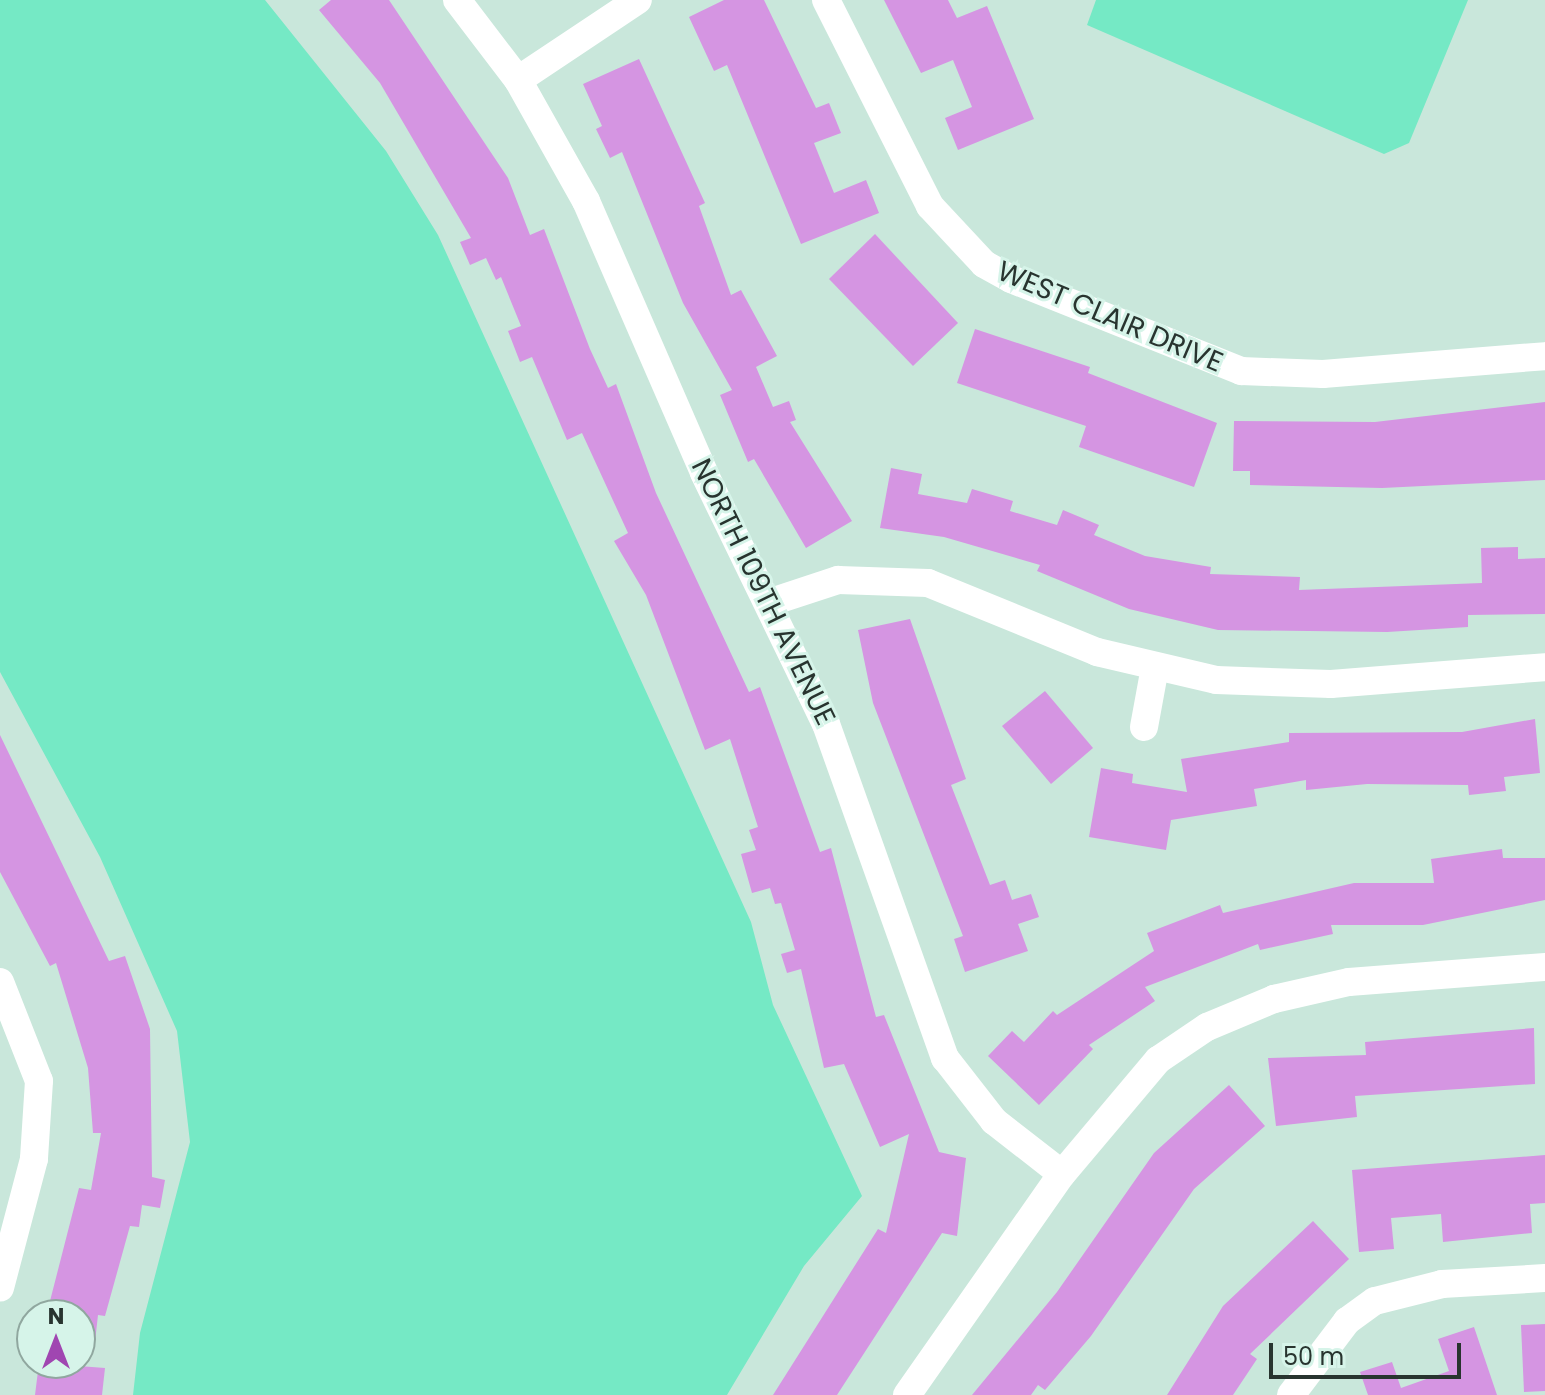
<!DOCTYPE html>
<style>
body{margin:0}
#map{position:relative;width:1545px;height:1395px;overflow:hidden;background:#c9e7db;font-family:Poppins,sans-serif}
div>[style]{position:absolute}
[style*='--x']{left:calc(var(--x)*1px);top:calc(var(--y)*1px);width:calc(var(--w)*1px);rotate:calc(var(--a)*1deg)}
.green>*{inset:0;background:#75e9c5}
.building>*{inset:0;background:#d595e2}
.street>*{height:28px;margin:-14px;padding:0 14px;transform-origin:14px;border-radius:14px;background:#fff}
span{translate:-50% -50%;white-space:nowrap;text-align:center;line-height:1.15;-webkit-text-stroke:6px #d6f4e9;paint-order:stroke}
.street-label{font-size:28px;color:#28342f}
.north{position:absolute;left:16px;top:1299px;width:80px;height:80px;box-sizing:border-box;background:#d6f4e9;border:2px solid #90a79f;border-radius:50%;rotate:0deg;font-size:22px;font-weight:700;line-height:32px;text-align:center;color:#28342f}
.north::after{content:'';display:block;margin:auto;width:28px;height:36px;background:#a046b1;clip-path:polygon(50% 0,100% 100%,50% 72%,0 100%)}
.scale{position:absolute;left:1269px;top:1343px;width:192px;height:36px;box-sizing:border-box;border:4px solid #28342f;border-top:0;padding-left:10px;font-size:24px;line-height:28px;white-space:nowrap;color:#28342f;-webkit-text-stroke:6px #d6f4e9;paint-order:stroke}
</style>
<div id="map">
<div class="green">
<i style="clip-path:polygon(0 0,265px 0,386px 151px,438px 235px,751px 922px,773px 1005px,862px 1196px,804px 1266px,727px 1395px,133px 1395px,140px 1333px,190px 1142px,177px 1031px,100px 857px,0 672px)"></i>
<i style="clip-path:polygon(1096px 0,1468px 0,1409px 143px,1384px 154px,1087px 25px)"></i>
</div>
<div class="building">
<i style="clip-path:polygon(331px 0,389px 0,508px 178px,530px 235px,544px 229px,590px 349px,608px 388px,616px 384px,656px 493px,749px 692px,760px 687px,820px 852px,831px 848px,876px 1017px,884px 1015px,939px 1152px,966px 1158px,957px 1236px,942px 1233px,837px 1395px,773px 1395px,878px 1229px,886px 1233px,909px 1134px,880px 1147px,844px 1064px,824px 1068px,801px 969px,787px 973px,781px 954px,795px 950px,781px 903px,775px 904px,770px 888px,752px 893px,741px 854px,756px 850px,749px 830px,758px 827px,730px 739px,705px 750px,646px 595px,614px 541px,628px 533px,582px 433px,567px 440px,532px 357px,520px 362px,508px 331px,521px 326px,501px 277px,496px 280px,486px 258px,470px 265px,460px 242px,471px 238px,380px 83px,319px 10px)"></i>
<i style="clip-path:polygon(724px 0,764px 0,816px 108px,829px 103px,841px 133px,814px 143px,834px 193px,866px 180px,879px 213px,801px 244px,727px 65px,714px 71px,689px 17px)"></i>
<i style="clip-path:polygon(884px 0,948px 0,957px 18px,987px 6px,1034px 119px,958px 150px,945px 118px,972px 107px,953px 60px,921px 73px)"></i>
<i style="clip-path:polygon(639px 59px,705px 203px,699px 206px,731px 295px,741px 290px,777px 356px,756px 367px,773px 407px,789px 401px,796px 420px,790px 422px,852px 521px,806px 548px,754px 459px,748px 462px,720px 395px,732px 390px,683px 303px,622px 152px,610px 158px,596px 129px,602px 126px,583px 84px)"></i>
<i style="clip-path:polygon(875px 234px,958px 323px,913px 366px,829px 279px)"></i>
<i style="clip-path:polygon(975px 329px,1090px 367px,1088px 373px,1217px 423px,1194px 487px,1079px 447px,1086px 426px,957px 383px)"></i>
<i style="clip-path:polygon(1545px 402px,1545px 480px,1382px 488px,1250px 485px,1250px 471px,1233px 471px,1234px 421px,1375px 422px)"></i>
<i style="clip-path:polygon(891px 468px,922px 474px,918px 494px,967px 503px,972px 489px,1013px 501px,1010px 511px,1057px 525px,1063px 510px,1099px 525px,1094px 535px,1145px 556px,1211px 567px,1210px 574px,1300px 577px,1299px 590px,1482px 583px,1481px 548px,1518px 547px,1518px 559px,1545px 558px,1545px 614px,1468px 615px,1468px 627px,1387px 632px,1218px 630px,1129px 609px,1037px 571px,1040px 565px,944px 537px,880px 528px)"></i>
<i style="clip-path:polygon(910px 619px,966px 779px,951px 785px,990px 885px,1005px 880px,1012px 900px,1031px 894px,1039px 917px,1018px 924px,1028px 951px,965px 972px,954px 939px,963px 936px,873px 703px,858px 630px)"></i>
<i style="clip-path:polygon(1045px 691px,1093px 748px,1051px 784px,1002px 726px)"></i>
<i style="clip-path:polygon(1535px 719px,1540px 773px,1504px 777px,1506px 791px,1469px 795px,1468px 785px,1367px 784px,1306px 790px,1306px 780px,1254px 789px,1257px 806px,1171px 820px,1166px 850px,1089px 837px,1101px 768px,1133px 774px,1132px 783px,1187px 792px,1181px 759px,1289px 742px,1289px 733px,1462px 732px)"></i>
<i style="clip-path:polygon(0 735px,109px 961px,125px 956px,150px 1029px,152px 1177px,165px 1180px,160px 1208px,142px 1205px,139px 1227px,130px 1226px,105px 1316px,98px 1315px,94px 1351px,80px 1350px,80px 1310px,50px 1301px,79px 1188px,91px 1190px,101px 1133px,93px 1133px,88px 1068px,56px 963px,50px 966px,0 872px)"></i>
<i style="clip-path:polygon(1502px 849px,1503px 858px,1545px 858px,1545px 900px,1423px 925px,1331px 925px,1333px 934px,1260px 950px,1258px 944px,1145px 987px,1155px 1001px,1089px 1045px,1093px 1049px,1039px 1105px,988px 1056px,1012px 1031px,1024px 1042px,1053px 1011px,1057px 1015px,1154px 951px,1147px 933px,1220px 905px,1223px 913px,1354px 883px,1434px 883px,1431px 859px)"></i>
<i style="clip-path:polygon(1534px 1028px,1535px 1084px,1355px 1096px,1357px 1117px,1276px 1126px,1268px 1058px,1366px 1055px,1365px 1042px)"></i>
<i style="clip-path:polygon(1229px 1085px,1265px 1126px,1194px 1189px,1091px 1336px,1045px 1390px,1038px 1385px,1031px 1395px,972px 1395px,1057px 1292px,1154px 1153px)"></i>
<i style="clip-path:polygon(1545px 1155px,1545px 1203px,1530px 1204px,1532px 1233px,1443px 1242px,1441px 1214px,1391px 1218px,1394px 1249px,1359px 1252px,1352px 1170px)"></i>
<i style="clip-path:polygon(1313px 1221px,1349px 1259px,1250px 1354px,1257px 1359px,1233px 1395px,1167px 1395px,1223px 1306px)"></i>
<i style="clip-path:polygon(1545px 1324px,1545px 1391px,1524px 1392px,1521px 1325px)"></i>
<i style="clip-path:polygon(1474px 1327px,1497px 1395px,1368px 1395px,1360px 1372px,1392px 1362px,1401px 1388px,1449px 1371px,1438px 1339px)"></i>
<i style="clip-path:polygon(39px 1363px,105px 1368px,102px 1395px,35px 1395px)"></i>
</div>
<div class="street">
<i style="--x:457;--y:0;--w:101;--a:52.7"></i>
<i style="--x:518;--y:80;--w:139;--a:60.7"></i>
<i style="--x:586;--y:201;--w:296;--a:66.5"></i>
<i style="--x:704;--y:473;--w:279;--a:64.1"></i>
<i style="--x:826;--y:724;--w:355;--a:70.4"></i>
<i style="--x:945;--y:1058;--w:80;--a:52.1"></i>
<i style="--x:994;--y:1121;--w:86;--a:37.9"></i>
<i style="--x:826;--y:0;--w:231;--a:63.2"></i>
<i style="--x:930;--y:206;--w:79;--a:47"></i>
<i style="--x:984;--y:264;--w:31;--a:29"></i>
<i style="--x:1011;--y:279;--w:248;--a:21.8"></i>
<i style="--x:1241;--y:371;--w:82;--a:2.1"></i>
<i style="--x:1323;--y:374;--w:223;--a:-4.6"></i>
<i style="--x:518;--y:80;--w:144;--a:-33.7"></i>
<i style="--x:768;--y:603;--w:74;--a:-18.2"></i>
<i style="--x:838;--y:580;--w:90;--a:1.9"></i>
<i style="--x:928;--y:583;--w:183;--a:22.2"></i>
<i style="--x:1097;--y:652;--w:122;--a:13.2"></i>
<i style="--x:1216;--y:680;--w:115;--a:2"></i>
<i style="--x:1331;--y:684;--w:215;--a:-4.5"></i>
<i style="--x:1144;--y:727;--w:61;--a:-79.6"></i>
<i style="--x:0;--y:982;--w:106;--a:68.5"></i>
<i style="--x:39;--y:1081;--w:78;--a:93.7"></i>
<i style="--x:34;--y:1159;--w:133;--a:104.8"></i>
<i style="--x:907;--y:1395;--w:270;--a:-55"></i>
<i style="--x:1062;--y:1174;--w:149;--a:-49.9"></i>
<i style="--x:1158;--y:1060;--w:59;--a:-34"></i>
<i style="--x:1207;--y:1027;--w:73;--a:-22.7"></i>
<i style="--x:1274;--y:999;--w:77;--a:-12.8"></i>
<i style="--x:1349;--y:982;--w:197;--a:-4.4"></i>
<i style="--x:1291;--y:1395;--w:93;--a:-52.9"></i>
<i style="--x:1347;--y:1321;--w:34;--a:-36"></i>
<i style="--x:1375;--y:1301;--w:69;--a:-14.2"></i>
<i style="--x:1442;--y:1284;--w:103;--a:-3.3"></i>
</div>
<div class="street-label">
<span style="left:1110px;top:317px;rotate:23deg">WEST CLAIR DRIVE</span>
<span style="left:763px;top:592px;rotate:64deg">NORTH 109TH AVENUE</span>
</div>
<div class="north">N</div>
<div class="scale">50 m</div>
</div>
